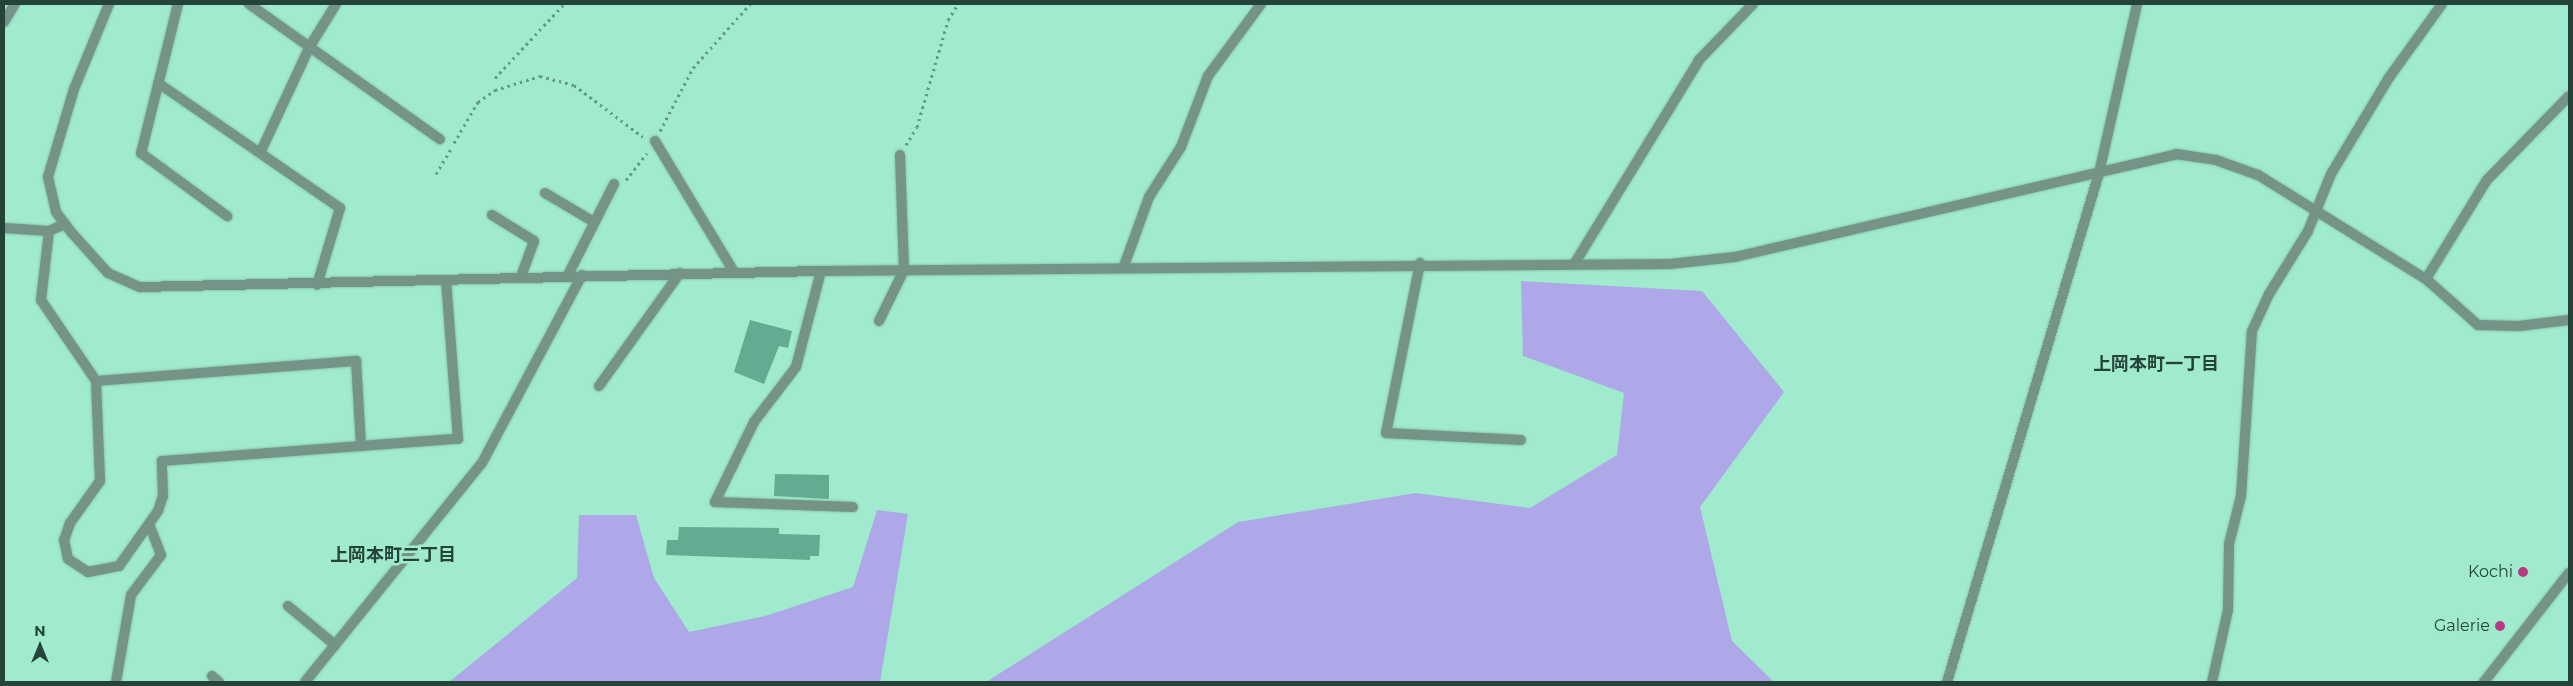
<!DOCTYPE html>
<meta charset="utf-8">
<style>
body{margin:0}
#map{position:relative;width:2573px;height:686px;overflow:hidden;background:#a0eacd;font-family:Montserrat,"Noto Sans JP",sans-serif}
div>[style]{position:absolute}
[style*='--x']{left:calc(var(--x)*1px);top:calc(var(--y)*1px);width:calc(var(--w)*1px);rotate:calc(var(--a)*1deg)}
.green>*{inset:0;background:#aea8e9}
.building>*{inset:0;background:#63ac91}
.path>*{height:3px;margin-top:-1.5px;transform-origin:0;background:repeating-linear-gradient(90deg,#659a86 0 2.5px,transparent 0 6.5px)}
.roads{filter:drop-shadow(0 0 1px #85c5ac) drop-shadow(0 0 1px #85c5ac)}
.service>*{height:10px;margin:-5px;padding:0 5px;transform-origin:5px;border-radius:5px;background:#759386}
.minor>*{height:10px;margin:-5px;padding:0 5px;transform-origin:5px;border-radius:5px;background:#759386}
.tertiary>*{height:10px;margin:-5px;padding:0 5px;transform-origin:5px;border-radius:5px;background:#759386}
.dots>*{width:14px;height:14px;translate:-50% -50%;box-sizing:border-box;border:2px solid #a0eacd;border-radius:50%}
span{translate:-50% -50%;white-space:nowrap;text-align:center;line-height:1.15;-webkit-text-stroke:5px #a0eacd;paint-order:stroke}
.poi-label{font-size:16px;color:#254439}
.right{translate:-100% -50%;text-align:right}
.neighbourhood-label{font-size:18px;color:#254439;font-weight:700}
.frame{position:absolute;inset:0;border:5px solid #254439;pointer-events:none}
.north{position:absolute;left:15px;top:621px;width:50px;height:50px;-webkit-text-stroke:4px #a0eacd;paint-order:stroke;rotate:0deg;font-size:14px;font-weight:700;line-height:20px;text-align:center;color:#254439}
.north::after{content:'';display:block;margin:auto;width:18px;height:22px;background:#254439;clip-path:polygon(50% 0,100% 100%,50% 72%,0 100%)}
</style>
<div id="map">
<div class="green">
<i style="clip-path:polygon(1521px 281px,1702px 291px,1784px 392px,1700px 507px,1732px 641px,1774px 682px,986px 682px,1238px 522px,1416px 493px,1530px 508px,1617px 455px,1624px 393px,1523px 356px)"></i>
<i style="clip-path:polygon(877px 510px,908px 514px,880px 682px,449px 682px,577px 578px,579px 515px,636px 515px,654px 578px,689px 632px,765px 616px,853px 587px)"></i>
</div>
<div class="building">
<i style="clip-path:polygon(750px 320px,792px 331px,788px 348px,779px 346px,764px 384px,734px 372px)"></i>
<i style="clip-path:polygon(775px 474px,829px 475px,829px 499px,774px 496px)"></i>
<i style="clip-path:polygon(679px 527px,779px 528px,779px 534px,820px 535px,819px 556px,810px 556px,810px 560px,666px 555px,667px 540px,678px 540px)"></i>
</div>
<div class="path">
<i style="--x:495;--y:78;--w:101;--a:-47"></i>
<i style="--x:660;--y:131;--w:71;--a:-62.4"></i>
<i style="--x:693;--y:68;--w:86;--a:-48.3"></i>
<i style="--x:454;--y:143;--w:48;--a:-59.7"></i>
<i style="--x:478;--y:102;--w:21;--a:-35"></i>
<i style="--x:495;--y:90;--w:47;--a:-17.3"></i>
<i style="--x:540;--y:76;--w:35;--a:15"></i>
<i style="--x:574;--y:85;--w:86;--a:37"></i>
<i style="--x:906;--y:145;--w:21;--a:-59"></i>
<i style="--x:917;--y:127;--w:111;--a:-73.8"></i>
<i style="--x:948;--y:20;--w:19;--a:-58"></i>
<i style="--x:436;--y:174;--w:29;--a:-59"></i>
<i style="--x:626;--y:180;--w:34;--a:-52"></i>
</div>
<div class="roads">
<div class="service">
<i style="--x:655;--y:141;--w:153;--a:58.9"></i>
</div>
<div class="minor">
<i style="--x:109;--y:4;--w:92;--a:112.4"></i>
<i style="--x:74;--y:89;--w:92;--a:106.5"></i>
<i style="--x:48;--y:177;--w:36;--a:77"></i>
<i style="--x:56;--y:212;--w:26;--a:53"></i>
<i style="--x:72;--y:233;--w:54;--a:48"></i>
<i style="--x:108;--y:273;--w:35;--a:24"></i>
<i style="--x:140;--y:287;--w:681;--a:-1.35"></i>
<i style="--x:821;--y:271;--w:849;--a:-0.47"></i>
<i style="--x:1670;--y:264;--w:65;--a:-6.1"></i>
<i style="--x:1735;--y:257;--w:453;--a:-13.1"></i>
<i style="--x:2176;--y:154;--w:40;--a:8.5"></i>
<i style="--x:2216;--y:160;--w:45;--a:19.7"></i>
<i style="--x:2258;--y:175;--w:198;--a:31.8"></i>
<i style="--x:2426;--y:279;--w:69;--a:41.5"></i>
<i style="--x:2478;--y:325;--w:41;--a:1.4"></i>
<i style="--x:2519;--y:326;--w:50;--a:-6.8"></i>
<i style="--x:178;--y:4;--w:154;--a:103.9"></i>
<i style="--x:141;--y:153;--w:107;--a:36.2"></i>
<i style="--x:249;--y:4;--w:234;--a:35.3"></i>
<i style="--x:4;--y:22;--w:21;--a:-59"></i>
<i style="--x:158;--y:83;--w:221;--a:34.5"></i>
<i style="--x:340;--y:208;--w:80;--a:106.6"></i>
<i style="--x:261;--y:151;--w:116;--a:-65"></i>
<i style="--x:310;--y:46;--w:49;--a:-58.2"></i>
<i style="--x:545;--y:193;--w:57;--a:30.6"></i>
<i style="--x:492;--y:215;--w:49;--a:31.8"></i>
<i style="--x:534;--y:241;--w:37;--a:110"></i>
<i style="--x:4;--y:228;--w:45;--a:3.8"></i>
<i style="--x:49;--y:231;--w:17;--a:-24"></i>
<i style="--x:49;--y:231;--w:69;--a:96.6"></i>
<i style="--x:41;--y:300;--w:98;--a:55.8"></i>
<i style="--x:96;--y:381;--w:100;--a:87.7"></i>
<i style="--x:100;--y:481;--w:52;--a:125.5"></i>
<i style="--x:70;--y:523;--w:18;--a:109"></i>
<i style="--x:64;--y:540;--w:19;--a:78"></i>
<i style="--x:68;--y:559;--w:24;--a:33"></i>
<i style="--x:88;--y:572;--w:32;--a:-11"></i>
<i style="--x:119;--y:566;--w:67;--a:-54.7"></i>
<i style="--x:158;--y:511;--w:16;--a:-72"></i>
<i style="--x:163;--y:496;--w:35;--a:-92"></i>
<i style="--x:162;--y:461;--w:297;--a:-4.3"></i>
<i style="--x:458;--y:439;--w:159;--a:-94.3"></i>
<i style="--x:1576;--y:261;--w:236;--a:-58.5"></i>
<i style="--x:1699;--y:60;--w:78;--a:-46"></i>
<i style="--x:1420;--y:263;--w:173;--a:101.3"></i>
<i style="--x:1386;--y:433;--w:135;--a:3"></i>
<i style="--x:1124;--y:266;--w:73;--a:-70.1"></i>
<i style="--x:1149;--y:197;--w:59;--a:-57.4"></i>
<i style="--x:1181;--y:147;--w:76;--a:-69.2"></i>
<i style="--x:1208;--y:76;--w:89;--a:-53.6"></i>
<i style="--x:821;--y:271;--w:99;--a:104.6"></i>
<i style="--x:796;--y:367;--w:69;--a:127.4"></i>
<i style="--x:754;--y:422;--w:89;--a:116"></i>
<i style="--x:715;--y:502;--w:138;--a:2.1"></i>
<i style="--x:568;--y:275;--w:102;--a:-63.2"></i>
<i style="--x:2426;--y:279;--w:116;--a:-58.4"></i>
<i style="--x:2487;--y:180;--w:117;--a:-45.7"></i>
<i style="--x:879;--y:321;--w:57;--a:-63.9"></i>
<i style="--x:904;--y:270;--w:115;--a:-92"></i>
<i style="--x:96;--y:381;--w:261;--a:-4.4"></i>
<i style="--x:356;--y:361;--w:85;--a:86.6"></i>
<i style="--x:599;--y:386;--w:139;--a:-54.4"></i>
<i style="--x:288;--y:606;--w:61;--a:39.7"></i>
<i style="--x:212;--y:676;--w:9;--a:41"></i>
<i style="--x:116;--y:682;--w:88;--a:-80.2"></i>
<i style="--x:131;--y:595;--w:50;--a:-53.1"></i>
<i style="--x:161;--y:555;--w:33;--a:-111"></i>
<i style="--x:305;--y:682;--w:282;--a:-51.1"></i>
<i style="--x:482;--y:463;--w:213;--a:-62"></i>
<i style="--x:1947;--y:682;--w:531;--a:-73.37"></i>
<i style="--x:2099;--y:173;--w:173;--a:-77.3"></i>
<i style="--x:2212;--y:682;--w:74;--a:-77.5"></i>
<i style="--x:2228;--y:610;--w:66;--a:-89.1"></i>
<i style="--x:2229;--y:544;--w:49;--a:-76"></i>
<i style="--x:2241;--y:496;--w:165;--a:-86.2"></i>
<i style="--x:2252;--y:331;--w:41;--a:-65.3"></i>
<i style="--x:2269;--y:294;--w:74;--a:-58.2"></i>
<i style="--x:2308;--y:231;--w:61;--a:-68"></i>
<i style="--x:2331;--y:174;--w:111;--a:-59"></i>
<i style="--x:2388;--y:79;--w:92;--a:-54.2"></i>
</div>
<div class="tertiary">
<i style="--x:2484;--y:682;--w:138;--a:-52.1"></i>
</div>
</div>
<div class="dots">
<i style="left:2523px;top:572px;background:#b73884"></i>
<i style="left:2500px;top:626px;background:#b73884"></i>
</div>
<div class="poi-label">
<span class="right" style="left:2513px;top:572px">Kochi</span>
<span class="right" style="left:2490px;top:626px">Galerie</span>
</div>
<div class="neighbourhood-label">
<span style="left:2156px;top:364px">上岡本町一丁目</span>
<span style="left:393px;top:555px">上岡本町二丁目</span>
</div>
<div class="frame"></div>
<div class="north">N</div>
</div>
